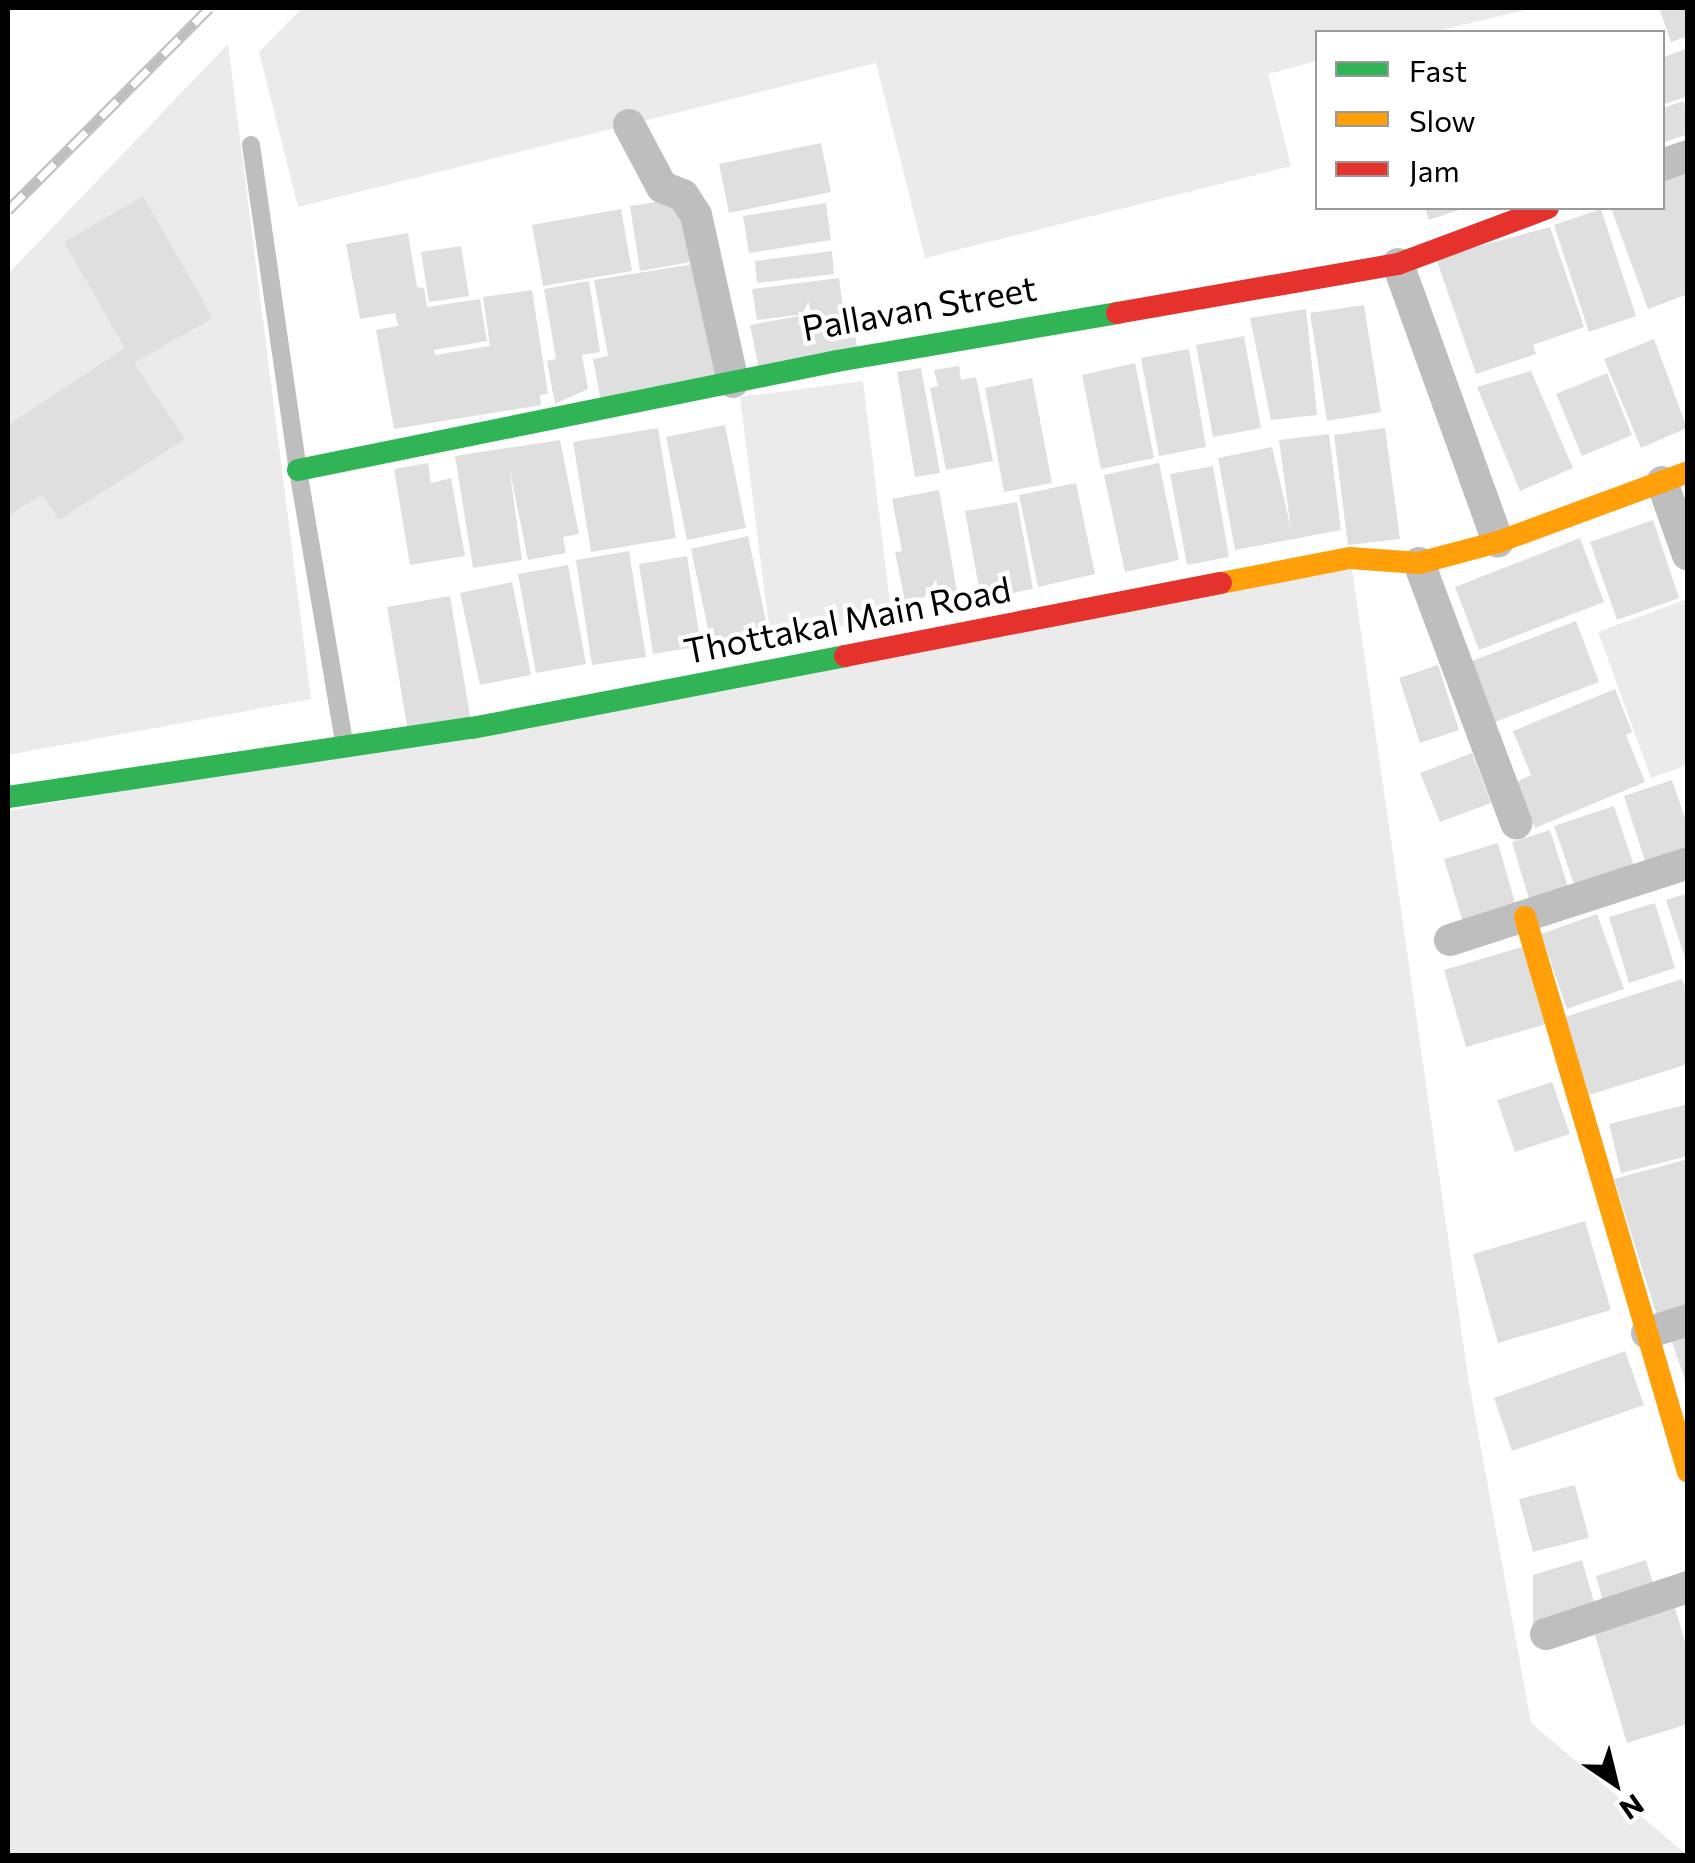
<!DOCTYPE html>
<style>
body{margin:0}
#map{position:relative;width:1695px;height:1863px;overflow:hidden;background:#fff;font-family:Commissioner,sans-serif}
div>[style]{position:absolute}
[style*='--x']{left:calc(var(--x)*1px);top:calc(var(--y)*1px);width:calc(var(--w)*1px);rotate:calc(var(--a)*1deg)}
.green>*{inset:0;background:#ebebeb}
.building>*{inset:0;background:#dfdfdf}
.lane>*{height:18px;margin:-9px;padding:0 9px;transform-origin:9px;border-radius:9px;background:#bebebe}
.street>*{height:32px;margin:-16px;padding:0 16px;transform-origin:16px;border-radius:16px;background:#bebebe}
.fast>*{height:22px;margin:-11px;padding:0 11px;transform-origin:11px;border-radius:11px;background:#30b455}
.slow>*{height:22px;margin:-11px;padding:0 11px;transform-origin:11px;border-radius:11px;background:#ff9f0a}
.jam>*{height:22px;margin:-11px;padding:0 11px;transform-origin:11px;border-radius:11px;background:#e5322d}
.rail>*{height:11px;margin-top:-5.5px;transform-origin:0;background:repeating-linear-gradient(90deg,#fff 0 22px,#bebebe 0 44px);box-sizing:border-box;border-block:2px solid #bebebe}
span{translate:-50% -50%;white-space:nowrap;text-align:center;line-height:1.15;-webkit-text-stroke:9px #fff;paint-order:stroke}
.street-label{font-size:35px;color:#000}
.frame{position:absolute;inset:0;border:10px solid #000;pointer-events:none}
.legend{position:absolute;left:1315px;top:30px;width:350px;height:180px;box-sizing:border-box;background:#fff;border:2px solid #999;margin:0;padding:12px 18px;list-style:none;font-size:30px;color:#000}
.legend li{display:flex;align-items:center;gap:20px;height:50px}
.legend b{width:50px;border:2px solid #999}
.north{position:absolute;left:1565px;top:1733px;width:100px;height:100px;-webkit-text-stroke:8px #fff;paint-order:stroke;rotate:145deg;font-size:28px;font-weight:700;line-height:40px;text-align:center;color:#000}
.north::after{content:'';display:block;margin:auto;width:35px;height:45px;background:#000;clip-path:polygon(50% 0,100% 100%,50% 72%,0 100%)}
</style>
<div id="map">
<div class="green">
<i style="clip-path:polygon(302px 8px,1533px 8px,1433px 32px,1318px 32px,1317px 61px,1268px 74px,1291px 166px,925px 258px,876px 63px,298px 207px,259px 52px)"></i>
<i style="clip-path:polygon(228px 44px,311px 699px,8px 755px,8px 274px)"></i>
<i style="clip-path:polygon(863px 381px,892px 619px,770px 635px,740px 397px)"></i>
<i style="clip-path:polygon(1352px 569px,1468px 1377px,1531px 1723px,1687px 1855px,8px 1856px,8px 811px)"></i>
<i style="clip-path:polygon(1687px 599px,1687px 765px,1651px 778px,1598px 632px)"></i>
</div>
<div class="building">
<i style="clip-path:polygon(1659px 8px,1688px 8px,1688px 36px,1671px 42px)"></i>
<i style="clip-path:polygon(1688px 48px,1688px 96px,1662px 105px,1662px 58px)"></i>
<i style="clip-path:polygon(1684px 101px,1688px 134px,1662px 143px,1662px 108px)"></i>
<i style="clip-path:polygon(821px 143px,831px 192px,729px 213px,719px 164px)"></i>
<i style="clip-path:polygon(1688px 168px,1688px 294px,1648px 309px,1611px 208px,1662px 208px,1662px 178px)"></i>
<i style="clip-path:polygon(143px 196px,213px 318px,134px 363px,185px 439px,59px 520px,42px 494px,8px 517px,8px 425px,125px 348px,64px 242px)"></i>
<i style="clip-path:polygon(681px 198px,691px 262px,640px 271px,630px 206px)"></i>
<i style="clip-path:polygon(826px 203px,831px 240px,749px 253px,743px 216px)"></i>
<i style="clip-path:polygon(1425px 208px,1465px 208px,1429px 220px)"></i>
<i style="clip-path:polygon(621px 209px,632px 271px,543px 286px,532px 225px)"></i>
<i style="clip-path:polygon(1601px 209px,1636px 316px,1589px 332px,1554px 225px)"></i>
<i style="clip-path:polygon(1550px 227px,1584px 327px,1533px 345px,1536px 354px,1476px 374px,1436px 258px)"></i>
<i style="clip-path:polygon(408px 233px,417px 287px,424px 288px,427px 307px,480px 299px,487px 341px,434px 350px,435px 355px,490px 346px,483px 297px,532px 290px,548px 394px,540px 395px,541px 405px,394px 429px,376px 330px,398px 326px,395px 313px,360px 319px,346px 244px)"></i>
<i style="clip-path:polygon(461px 246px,469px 296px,429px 302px,421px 252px)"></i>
<i style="clip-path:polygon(832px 251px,834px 274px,757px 283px,755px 261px)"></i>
<i style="clip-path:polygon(694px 264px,716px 379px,601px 402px,593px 359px,608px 356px,594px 280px)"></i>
<i style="clip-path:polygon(839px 278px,843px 308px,849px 307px,858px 351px,759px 369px,750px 325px,821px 312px,757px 320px,752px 289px)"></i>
<i style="clip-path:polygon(589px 281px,600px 352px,582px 355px,588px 389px,555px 404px,547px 361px,556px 359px,544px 289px)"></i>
<i style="clip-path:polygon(1364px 305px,1381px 412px,1327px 421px,1310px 313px)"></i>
<i style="clip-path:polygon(1306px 309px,1317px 415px,1271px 420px,1250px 318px)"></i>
<i style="clip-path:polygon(1244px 336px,1261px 428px,1213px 437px,1196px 345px)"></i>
<i style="clip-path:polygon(1654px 339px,1687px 428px,1641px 448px,1604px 359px)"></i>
<i style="clip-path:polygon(1189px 349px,1206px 447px,1159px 456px,1141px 358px)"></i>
<i style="clip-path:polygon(1135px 363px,1154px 458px,1101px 469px,1082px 375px)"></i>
<i style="clip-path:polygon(959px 366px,961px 380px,976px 377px,993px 461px,946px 470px,930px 388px,938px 386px,934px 370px)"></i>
<i style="clip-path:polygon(921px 368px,940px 473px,915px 477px,897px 372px)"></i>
<i style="clip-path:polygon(1531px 371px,1573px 468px,1520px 491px,1477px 387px)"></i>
<i style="clip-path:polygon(1607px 373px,1632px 435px,1582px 456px,1556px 394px)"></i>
<i style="clip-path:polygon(1032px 378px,1052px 483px,1004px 492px,985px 388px)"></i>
<i style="clip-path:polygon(725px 425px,746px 528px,687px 540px,666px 437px)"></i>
<i style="clip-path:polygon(658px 428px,676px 538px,591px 552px,573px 442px)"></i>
<i style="clip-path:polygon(1385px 428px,1400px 539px,1348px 545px,1334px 435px)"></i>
<i style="clip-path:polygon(1329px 434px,1341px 530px,1235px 550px,1218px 458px,1272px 447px,1291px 529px,1279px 440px)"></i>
<i style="clip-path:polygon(560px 440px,579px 534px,563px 537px,566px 553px,528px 560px,509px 466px,522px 560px,473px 568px,455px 456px)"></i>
<i style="clip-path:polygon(428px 463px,431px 483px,451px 478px,465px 556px,410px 565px,394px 469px)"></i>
<i style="clip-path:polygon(1159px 463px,1179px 560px,1125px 572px,1104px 475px)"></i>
<i style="clip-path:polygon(1213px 466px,1229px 557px,1187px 565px,1170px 474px)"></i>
<i style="clip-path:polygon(1076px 483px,1095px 574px,1038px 587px,1019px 495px)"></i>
<i style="clip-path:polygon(939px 490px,957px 591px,905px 601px,895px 552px,902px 551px,892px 499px)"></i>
<i style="clip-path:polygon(1017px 502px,1033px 589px,981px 599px,965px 511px)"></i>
<i style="clip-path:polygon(1653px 520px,1679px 598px,1617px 620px,1590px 542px)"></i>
<i style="clip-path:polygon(748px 536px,768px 631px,711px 643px,691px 549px)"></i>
<i style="clip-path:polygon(1580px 538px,1604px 602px,1479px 650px,1455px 587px)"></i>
<i style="clip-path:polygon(629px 551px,646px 657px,592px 665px,576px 560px)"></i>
<i style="clip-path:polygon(687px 556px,701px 646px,653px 654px,639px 564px)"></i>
<i style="clip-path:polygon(568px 565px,586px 664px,536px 673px,518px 574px)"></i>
<i style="clip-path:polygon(512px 582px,531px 675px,480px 685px,460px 593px)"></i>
<i style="clip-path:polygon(450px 596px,472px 728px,409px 738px,387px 607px)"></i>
<i style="clip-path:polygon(1576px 621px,1599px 682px,1495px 722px,1472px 661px)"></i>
<i style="clip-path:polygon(1438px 665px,1459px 730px,1420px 743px,1399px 678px)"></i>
<i style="clip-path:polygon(1615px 689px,1632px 732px,1626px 735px,1645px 782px,1535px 828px,1516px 782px,1531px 775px,1513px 731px)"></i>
<i style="clip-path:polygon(1472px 753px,1491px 803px,1440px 822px,1420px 773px)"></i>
<i style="clip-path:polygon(1672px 780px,1688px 827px,1688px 853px,1647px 867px,1624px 796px)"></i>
<i style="clip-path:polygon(1614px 806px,1636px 872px,1577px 893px,1554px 826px)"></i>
<i style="clip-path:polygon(1550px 830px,1570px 893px,1531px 905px,1512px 842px)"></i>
<i style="clip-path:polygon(1498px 843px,1517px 910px,1464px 926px,1444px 859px)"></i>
<i style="clip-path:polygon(1688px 893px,1688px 964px,1687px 964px,1666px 900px)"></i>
<i style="clip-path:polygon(1655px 903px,1675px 968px,1629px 983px,1609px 917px)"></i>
<i style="clip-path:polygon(1597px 914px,1624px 989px,1567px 1009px,1541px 934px)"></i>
<i style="clip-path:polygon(1525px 946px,1547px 1024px,1466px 1047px,1444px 970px)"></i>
<i style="clip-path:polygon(1682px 979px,1688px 995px,1688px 1064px,1589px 1095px,1565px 1017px)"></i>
<i style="clip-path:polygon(1552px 1082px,1570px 1134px,1515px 1152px,1497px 1100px)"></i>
<i style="clip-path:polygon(1688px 1104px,1688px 1156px,1621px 1173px,1609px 1124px)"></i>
<i style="clip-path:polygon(1688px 1159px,1688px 1309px,1658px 1319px,1614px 1179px)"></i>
<i style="clip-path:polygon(1585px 1221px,1611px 1310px,1498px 1343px,1473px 1254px)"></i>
<i style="clip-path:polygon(1688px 1330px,1688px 1386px,1687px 1386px,1670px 1336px)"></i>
<i style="clip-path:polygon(1625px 1351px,1644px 1405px,1512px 1451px,1494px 1398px)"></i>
<i style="clip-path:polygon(1575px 1485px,1589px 1538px,1533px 1552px,1519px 1499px)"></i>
<i style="clip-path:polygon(1582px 1560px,1596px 1609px,1533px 1628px,1533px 1575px)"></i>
<i style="clip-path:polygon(1646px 1560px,1655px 1590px,1604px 1605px,1596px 1576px)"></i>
<i style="clip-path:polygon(1675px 1608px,1688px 1651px,1688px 1724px,1627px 1743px,1594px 1632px)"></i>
</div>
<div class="lane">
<i style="--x:251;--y:145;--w:328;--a:81.8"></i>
<i style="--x:298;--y:470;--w:281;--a:80.4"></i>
</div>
<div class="street">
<i style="--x:629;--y:125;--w:70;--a:62"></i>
<i style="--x:662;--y:187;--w:22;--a:21"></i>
<i style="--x:683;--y:195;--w:24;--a:57"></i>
<i style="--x:696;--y:215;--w:171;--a:77.5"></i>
<i style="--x:1662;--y:165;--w:28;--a:-19"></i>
<i style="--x:1398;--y:264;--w:295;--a:70.2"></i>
<i style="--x:1662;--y:482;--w:77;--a:70.4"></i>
<i style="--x:1419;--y:563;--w:278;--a:69.5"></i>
<i style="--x:1450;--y:940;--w:250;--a:-17.9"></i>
<i style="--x:1647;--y:1333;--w:43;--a:-17.6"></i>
<i style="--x:1546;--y:1634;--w:150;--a:-18.3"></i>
</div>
<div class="fast">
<i style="--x:298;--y:470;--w:550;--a:-11.43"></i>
<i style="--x:837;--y:361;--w:284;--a:-9.7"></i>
<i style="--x:8;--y:797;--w:469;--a:-8.5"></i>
<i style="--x:472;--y:728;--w:380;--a:-10.9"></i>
</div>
<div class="slow">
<i style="--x:1221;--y:583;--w:131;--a:-11"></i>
<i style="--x:1350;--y:558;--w:69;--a:4.1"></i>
<i style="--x:1419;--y:563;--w:82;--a:-14.9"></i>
<i style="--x:1498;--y:542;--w:202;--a:-20.2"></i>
<i style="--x:1525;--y:917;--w:578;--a:73.63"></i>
</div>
<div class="jam">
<i style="--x:1117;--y:313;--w:285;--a:-9.9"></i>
<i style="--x:1398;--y:264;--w:160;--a:-20.5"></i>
<i style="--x:845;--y:656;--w:383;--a:-11"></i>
</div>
<div class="rail">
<i style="--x:8;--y:210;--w:285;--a:-45.1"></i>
</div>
<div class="street-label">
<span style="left:919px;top:307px;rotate:-10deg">Pallavan Street</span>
<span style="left:847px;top:619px;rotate:-11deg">Thottakal Main Road</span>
</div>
<div class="frame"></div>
<ul class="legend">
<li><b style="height:12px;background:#30b455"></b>Fast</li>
<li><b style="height:12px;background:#ff9f0a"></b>Slow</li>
<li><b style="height:12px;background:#e5322d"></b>Jam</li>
</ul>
<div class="north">N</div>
</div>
